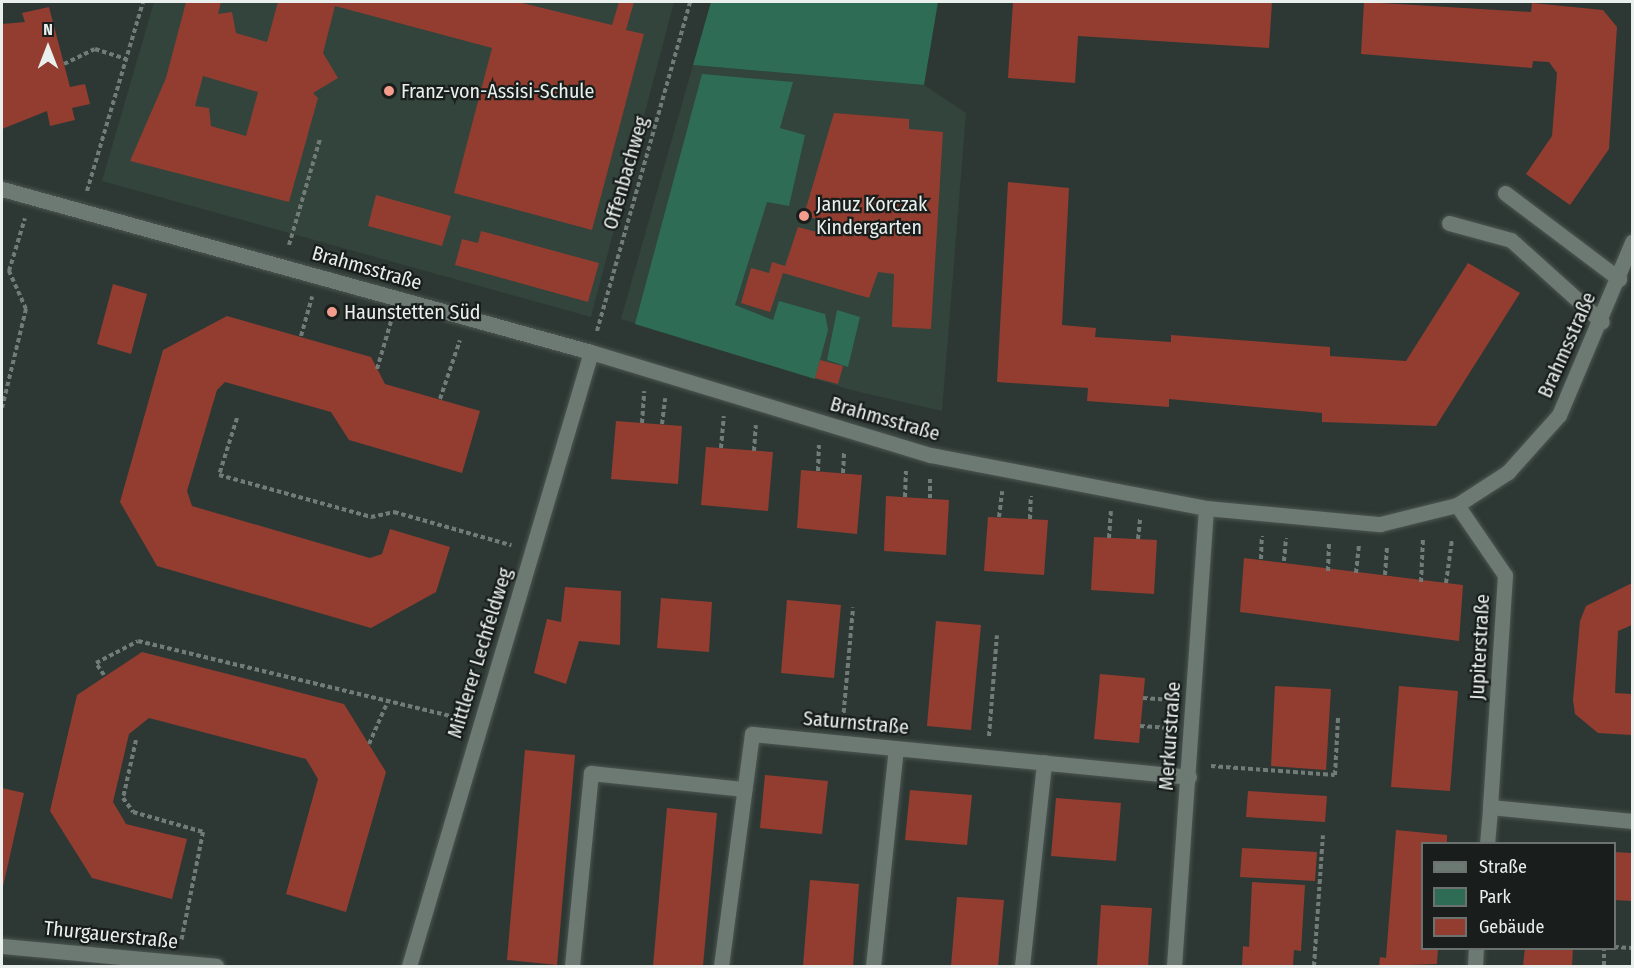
<!DOCTYPE html>
<meta charset="utf-8">
<style>
body{margin:0}
#map{position:relative;width:1634px;height:968px;overflow:hidden;background:#2d3834;font-family:"Fira Sans Condensed",sans-serif}
div>[style]{position:absolute}
[style*='--x']{left:calc(var(--x)*1px);top:calc(var(--y)*1px);width:calc(var(--w)*1px);rotate:calc(var(--a)*1deg)}
.built>*{inset:0;background:#32443c}
.green>*{inset:0;background:#2e6c56}
.building>*{inset:0;background:#923d30}
.path>*{height:4px;margin-top:-2px;transform-origin:0;background:repeating-linear-gradient(90deg,#717b77 0 4.5px,transparent 0 7.5px)}
.roads{filter:drop-shadow(0 0 2px #4c5551) drop-shadow(0 0 2px #4c5551)}
.minor>*{height:15px;margin:-7.5px;padding:0 7.5px;transform-origin:7.5px;border-radius:7.5px;background:#6d7973}
.dots>*{width:16px;height:16px;translate:-50% -50%;box-sizing:border-box;border:3px solid #191e1c;border-radius:50%}
span{translate:-50% -50%;white-space:nowrap;text-align:center;line-height:1.15;-webkit-text-stroke:4.5px #191e1c;paint-order:stroke}
.poi-label{font-size:20px;color:#e8efec}
.left{translate:0 -50%;text-align:left}
.street-label{font-size:20px;color:#e8efec}
.frame{position:absolute;inset:0;border:3px solid #e8efec;pointer-events:none}
.legend{position:absolute;left:1421px;top:842px;width:195px;height:108px;box-sizing:border-box;background:#191e1c;border:2px solid #6c726f;margin:0;padding:8px 10px;list-style:none;font-size:18px;color:#e8efec}
.legend li{display:flex;align-items:center;gap:12px;height:30px}
.legend b{width:30px;border:2px solid #6c726f}
.north{position:absolute;left:18px;top:18px;width:60px;height:60px;-webkit-text-stroke:4px #191e1c;paint-order:stroke;rotate:0deg;font-size:16px;font-weight:700;line-height:24px;text-align:center;color:#e8efec}
.north::after{content:'';display:block;margin:auto;width:21px;height:27px;background:#e8efec;clip-path:polygon(50% 0,100% 100%,50% 72%,0 100%)}
</style>
<div id="map">
<div class="built">
<i style="clip-path:polygon(154px 2px,674px 2px,591px 317px,102px 181px)"></i>
<i style="clip-path:polygon(693px 65px,924px 85px,966px 113px,942px 411px,851px 390px,621px 319px)"></i>
</div>
<div class="green">
<i style="clip-path:polygon(711px 2px,938px 2px,924px 85px,693px 65px)"></i>
<i style="clip-path:polygon(702px 74px,793px 82px,780px 128px,805px 135px,789px 206px,767px 202px,735px 305px,773px 320px,779px 301px,825px 314px,828px 330px,815px 379px,635px 324px)"></i>
<i style="clip-path:polygon(837px 310px,860px 317px,848px 367px,827px 360px)"></i>
</div>
<div class="building">
<i style="clip-path:polygon(evenodd,186px 2px,221px 2px,218px 14px,232px 12px,236px 33px,267px 42px,278px 2px,518px 2px,612px 25px,619px 2px,634px 2px,626px 30px,644px 34px,592px 230px,454px 193px,492px 48px,335px 6px,323px 53px,338px 78px,313px 93px,318px 98px,289px 202px,130px 161px,166px 78px,186px 2px,203px 76px,258px 92px,246px 136px,211px 126px,209px 108px,195px 106px,203px 76px)"></i>
<i style="clip-path:polygon(1013px 2px,1272px 2px,1269px 48px,1078px 36px,1075px 83px,1008px 78px)"></i>
<i style="clip-path:polygon(1364px 2px,1531px 12px,1532px 3px,1603px 10px,1617px 27px,1609px 149px,1570px 205px,1526px 174px,1552px 136px,1557px 73px,1549px 62px,1533px 61px,1532px 68px,1361px 54px)"></i>
<i style="clip-path:polygon(49px 7px,70px 87px,85px 84px,90px 104px,72px 108px,75px 120px,50px 126px,47px 111px,2px 129px,2px 24px,25px 22px,22px 13px)"></i>
<i style="clip-path:polygon(834px 113px,909px 119px,909px 129px,943px 132px,931px 329px,892px 327px,894px 274px,878px 272px,869px 298px,783px 273px,770px 312px,741px 303px,751px 268px,769px 273px,772px 262px,785px 266px,798px 227px,828px 235px,832px 224px,804px 215px)"></i>
<i style="clip-path:polygon(1008px 182px,1069px 188px,1062px 325px,1096px 328px,1095px 337px,1171px 342px,1171px 335px,1330px 347px,1330px 356px,1406px 361px,1468px 263px,1520px 293px,1436px 426px,1322px 422px,1322px 413px,1169px 399px,1169px 407px,1087px 401px,1088px 388px,997px 382px)"></i>
<i style="clip-path:polygon(376px 195px,451px 216px,442px 246px,368px 226px)"></i>
<i style="clip-path:polygon(481px 231px,599px 263px,588px 302px,455px 265px,462px 239px,478px 243px)"></i>
<i style="clip-path:polygon(113px 284px,147px 294px,131px 354px,97px 344px)"></i>
<i style="clip-path:polygon(227px 316px,371px 357px,385px 384px,480px 411px,462px 473px,349px 440px,331px 412px,225px 382px,217px 390px,187px 491px,192px 506px,370px 558px,382px 554px,390px 529px,450px 547px,436px 592px,371px 628px,157px 566px,120px 502px,163px 350px)"></i>
<i style="clip-path:polygon(820px 360px,843px 366px,838px 384px,815px 378px)"></i>
<i style="clip-path:polygon(616px 421px,682px 426px,678px 484px,611px 479px)"></i>
<i style="clip-path:polygon(706px 447px,773px 452px,768px 511px,701px 505px)"></i>
<i style="clip-path:polygon(801px 470px,862px 475px,857px 534px,797px 528px)"></i>
<i style="clip-path:polygon(886px 496px,949px 500px,946px 555px,884px 551px)"></i>
<i style="clip-path:polygon(988px 517px,1048px 520px,1044px 575px,984px 571px)"></i>
<i style="clip-path:polygon(1094px 537px,1157px 540px,1154px 594px,1091px 590px)"></i>
<i style="clip-path:polygon(1244px 558px,1463px 585px,1459px 641px,1240px 612px)"></i>
<i style="clip-path:polygon(1632px 583px,1632px 625px,1618px 631px,1615px 693px,1632px 694px,1632px 735px,1598px 733px,1575px 714px,1573px 700px,1580px 621px,1586px 606px)"></i>
<i style="clip-path:polygon(565px 587px,621px 591px,620px 645px,579px 641px,566px 684px,534px 673px,547px 619px,561px 622px)"></i>
<i style="clip-path:polygon(661px 598px,712px 602px,709px 652px,657px 648px)"></i>
<i style="clip-path:polygon(787px 600px,841px 605px,834px 678px,781px 673px)"></i>
<i style="clip-path:polygon(936px 621px,981px 625px,971px 730px,927px 726px)"></i>
<i style="clip-path:polygon(142px 652px,344px 704px,386px 772px,346px 912px,286px 894px,318px 779px,306px 759px,149px 718px,129px 734px,113px 802px,126px 824px,187px 839px,172px 899px,92px 878px,50px 811px,77px 695px)"></i>
<i style="clip-path:polygon(1100px 674px,1145px 678px,1139px 743px,1094px 739px)"></i>
<i style="clip-path:polygon(1275px 686px,1331px 689px,1326px 770px,1271px 766px)"></i>
<i style="clip-path:polygon(1399px 686px,1458px 691px,1450px 791px,1391px 787px)"></i>
<i style="clip-path:polygon(525px 750px,575px 755px,557px 965px,507px 960px)"></i>
<i style="clip-path:polygon(765px 775px,828px 781px,822px 834px,760px 828px)"></i>
<i style="clip-path:polygon(2px 788px,24px 793px,2px 891px)"></i>
<i style="clip-path:polygon(910px 790px,972px 795px,967px 845px,905px 840px)"></i>
<i style="clip-path:polygon(1248px 791px,1327px 796px,1325px 822px,1246px 817px)"></i>
<i style="clip-path:polygon(1056px 798px,1121px 803px,1116px 861px,1051px 856px)"></i>
<i style="clip-path:polygon(667px 808px,717px 813px,703px 966px,653px 966px)"></i>
<i style="clip-path:polygon(1396px 830px,1447px 835px,1447px 843px,1422px 843px,1422px 948px,1438px 948px,1437px 964px,1379px 966px,1380px 957px,1386px 958px)"></i>
<i style="clip-path:polygon(1242px 848px,1317px 852px,1315px 881px,1240px 877px)"></i>
<i style="clip-path:polygon(1614px 852px,1632px 853px,1632px 901px,1614px 900px)"></i>
<i style="clip-path:polygon(810px 880px,859px 884px,853px 966px,803px 966px)"></i>
<i style="clip-path:polygon(1252px 882px,1305px 885px,1301px 951px,1294px 950px,1293px 966px,1242px 966px,1243px 946px,1249px 947px)"></i>
<i style="clip-path:polygon(957px 897px,1004px 900px,998px 966px,951px 966px)"></i>
<i style="clip-path:polygon(1101px 905px,1152px 908px,1148px 966px,1097px 966px)"></i>
<i style="clip-path:polygon(1525px 948px,1573px 948px,1572px 966px,1523px 966px)"></i>
</div>
<div class="path">
<i style="--x:64;--y:64;--w:34;--a:-26"></i>
<i style="--x:95;--y:49;--w:33;--a:18"></i>
<i style="--x:87;--y:191;--w:197;--a:-73.5"></i>
<i style="--x:289;--y:245;--w:110;--a:-73.7"></i>
<i style="--x:597;--y:331;--w:342;--a:-74.2"></i>
<i style="--x:301;--y:336;--w:41;--a:-74.2"></i>
<i style="--x:377;--y:369;--w:53;--a:-73.6"></i>
<i style="--x:440;--y:399;--w:62;--a:-71.3"></i>
<i style="--x:2;--y:408;--w:102;--a:-76.4"></i>
<i style="--x:26;--y:309;--w:42;--a:-114.1"></i>
<i style="--x:9;--y:271;--w:55;--a:-73.2"></i>
<i style="--x:237;--y:418;--w:60;--a:107.5"></i>
<i style="--x:219;--y:475;--w:158;--a:15.4"></i>
<i style="--x:371;--y:517;--w:24;--a:-12"></i>
<i style="--x:394;--y:512;--w:122;--a:15.8"></i>
<i style="--x:642;--y:423;--w:32;--a:-86"></i>
<i style="--x:662;--y:424;--w:26;--a:-83"></i>
<i style="--x:721;--y:448;--w:32;--a:-85"></i>
<i style="--x:754;--y:451;--w:26;--a:-86"></i>
<i style="--x:818;--y:471;--w:26;--a:-88"></i>
<i style="--x:843;--y:473;--w:20;--a:-87"></i>
<i style="--x:905;--y:497;--w:26;--a:-88"></i>
<i style="--x:930;--y:498;--w:20;--a:-90"></i>
<i style="--x:999;--y:517;--w:26;--a:-83"></i>
<i style="--x:1030;--y:519;--w:23;--a:-88"></i>
<i style="--x:1109;--y:538;--w:27;--a:-86"></i>
<i style="--x:1138;--y:539;--w:20;--a:-84"></i>
<i style="--x:1261;--y:559;--w:23;--a:-88"></i>
<i style="--x:1284;--y:561;--w:23;--a:-85"></i>
<i style="--x:1328;--y:571;--w:30;--a:-88"></i>
<i style="--x:1356;--y:573;--w:29;--a:-84"></i>
<i style="--x:1385;--y:575;--w:29;--a:-86"></i>
<i style="--x:1421;--y:582;--w:44;--a:-87.4"></i>
<i style="--x:1446;--y:583;--w:43;--a:-82.1"></i>
<i style="--x:104;--y:675;--w:14;--a:-124"></i>
<i style="--x:96;--y:663;--w:47;--a:-27.6"></i>
<i style="--x:138;--y:641;--w:330;--a:13.5"></i>
<i style="--x:1143;--y:698;--w:29;--a:4"></i>
<i style="--x:843;--y:720;--w:113;--a:-84.9"></i>
<i style="--x:1140;--y:726;--w:30;--a:4"></i>
<i style="--x:989;--y:736;--w:101;--a:-85.5"></i>
<i style="--x:136;--y:740;--w:59;--a:102.6"></i>
<i style="--x:123;--y:798;--w:17;--a:54"></i>
<i style="--x:133;--y:812;--w:73;--a:15.9"></i>
<i style="--x:203;--y:832;--w:112;--a:101.3"></i>
<i style="--x:369;--y:744;--w:47;--a:-66.2"></i>
<i style="--x:1211;--y:766;--w:124;--a:4.2"></i>
<i style="--x:1335;--y:775;--w:58;--a:-87"></i>
<i style="--x:1614;--y:947;--w:18;--a:3"></i>
<i style="--x:1314;--y:966;--w:131;--a:-86.1"></i>
<i style="--x:1604;--y:966;--w:18;--a:-90"></i>
</div>
<div class="roads">
<div class="minor">
<i style="--x:2;--y:189;--w:611;--a:15.47"></i>
<i style="--x:591;--y:352;--w:355;--a:16.9"></i>
<i style="--x:931;--y:455;--w:280;--a:10.9"></i>
<i style="--x:1206;--y:508;--w:175;--a:5.3"></i>
<i style="--x:1380;--y:524;--w:79;--a:-13.9"></i>
<i style="--x:1457;--y:505;--w:61;--a:-32.9"></i>
<i style="--x:1508;--y:472;--w:76;--a:-48.2"></i>
<i style="--x:1559;--y:415;--w:188;--a:-67.1"></i>
<i style="--x:1505;--y:193;--w:143;--a:37"></i>
<i style="--x:1449;--y:223;--w:64;--a:15.3"></i>
<i style="--x:1511;--y:240;--w:122;--a:42"></i>
<i style="--x:1457;--y:505;--w:85;--a:55.6"></i>
<i style="--x:1505;--y:575;--w:232;--a:93.7"></i>
<i style="--x:1487;--y:844;--w:37;--a:-85"></i>
<i style="--x:1490;--y:807;--w:143;--a:5.6"></i>
<i style="--x:2;--y:946;--w:215;--a:5.3"></i>
<i style="--x:409;--y:966;--w:640;--a:-73.49"></i>
<i style="--x:572;--y:966;--w:194;--a:-84.4"></i>
<i style="--x:591;--y:773;--w:154;--a:6"></i>
<i style="--x:721;--y:966;--w:234;--a:-82.4"></i>
<i style="--x:752;--y:734;--w:439;--a:5.6"></i>
<i style="--x:873;--y:966;--w:219;--a:-84"></i>
<i style="--x:1022;--y:966;--w:205;--a:-83.8"></i>
<i style="--x:1174;--y:966;--w:459;--a:-86"></i>
<i style="--x:1475;--y:966;--w:18;--a:-87"></i>
</div>
</div>
<div class="dots">
<i style="left:389px;top:91px;background:#f49d8d"></i>
<i style="left:804px;top:216px;background:#f49d8d"></i>
<i style="left:332px;top:312px;background:#f49d8d"></i>
</div>
<div class="poi-label">
<span class="left" style="left:401px;top:91px">Franz-von-Assisi-Schule</span>
<span class="left" style="left:816px;top:216px">Januz Korczak<br>Kindergarten</span>
<span class="left" style="left:344px;top:312px">Haunstetten Süd</span>
</div>
<div class="street-label">
<span style="left:626px;top:173px;rotate:-74deg">Offenbachweg</span>
<span style="left:367px;top:268px;rotate:16deg">Brahmsstraße</span>
<span style="left:1567px;top:345px;rotate:-66deg">Brahmsstraße</span>
<span style="left:885px;top:419px;rotate:16deg">Brahmsstraße</span>
<span style="left:1480px;top:647px;rotate:-87deg">Jupiterstraße</span>
<span style="left:480px;top:653px;rotate:-73deg">Mittlerer Lechfeldweg</span>
<span style="left:856px;top:723px;rotate:5deg">Saturnstraße</span>
<span style="left:1170px;top:736px;rotate:-86deg">Merkurstraße</span>
<span style="left:111px;top:935px;rotate:6deg">Thurgauerstraße</span>
</div>
<div class="frame"></div>
<ul class="legend">
<li><b style="height:8px;background:#6d7973"></b>Straße</li>
<li><b style="height:16px;background:#2e6c56"></b>Park</li>
<li><b style="height:16px;background:#923d30"></b>Gebäude</li>
</ul>
<div class="north">N</div>
</div>
